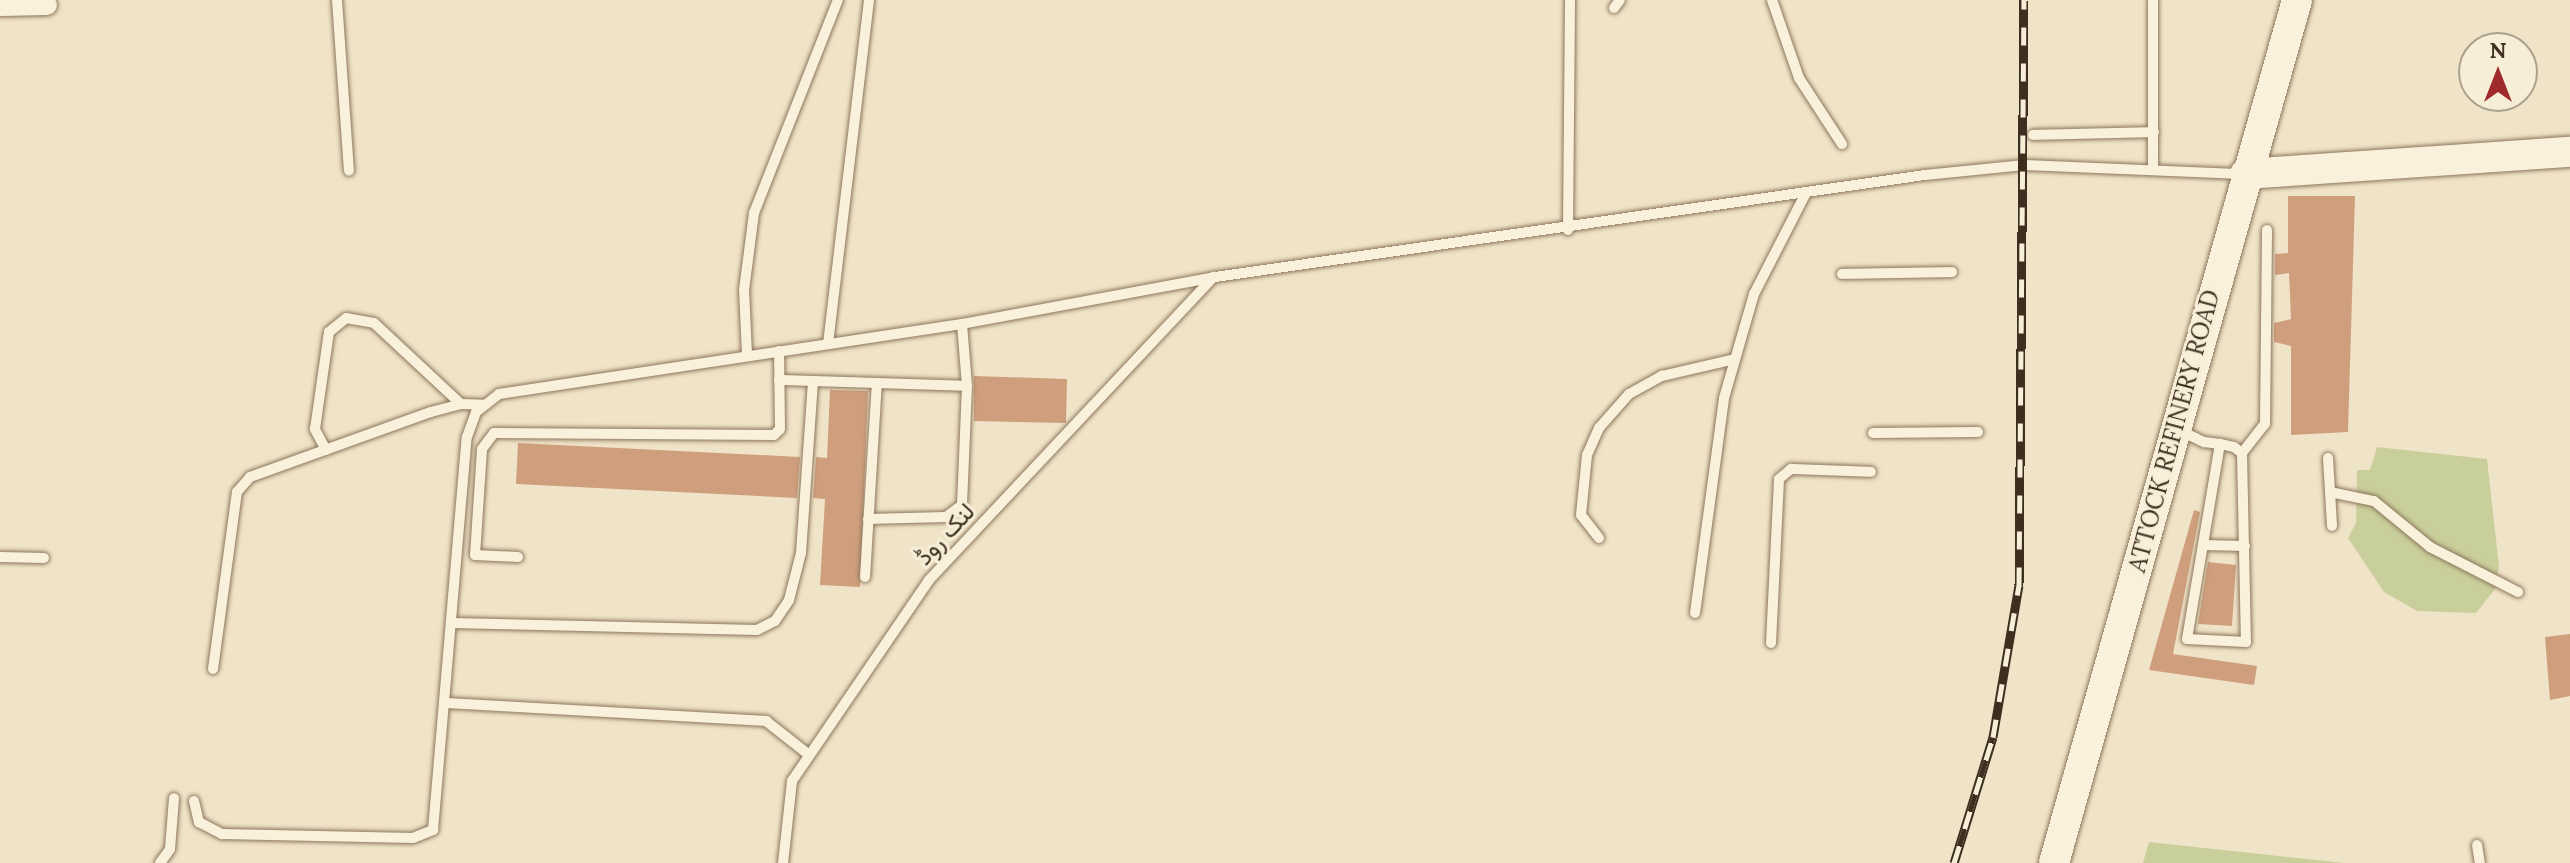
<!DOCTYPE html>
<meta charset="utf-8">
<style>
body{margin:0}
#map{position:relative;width:2570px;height:863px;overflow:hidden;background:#f0e4c8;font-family:Lora,Vazirmatn,serif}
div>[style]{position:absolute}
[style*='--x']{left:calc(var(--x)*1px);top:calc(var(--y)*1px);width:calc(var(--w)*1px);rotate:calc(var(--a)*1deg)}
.green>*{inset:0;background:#c9cf9b}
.building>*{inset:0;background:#cf9f7d}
.roads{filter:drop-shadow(0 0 2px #8d765c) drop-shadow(0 0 2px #8d765c)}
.lane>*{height:10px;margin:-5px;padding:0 5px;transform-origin:5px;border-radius:5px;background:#faf1dc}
.street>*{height:20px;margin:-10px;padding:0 10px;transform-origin:10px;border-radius:10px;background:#faf1dc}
.secondary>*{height:30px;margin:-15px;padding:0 15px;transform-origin:15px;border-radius:15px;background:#faf1dc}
.rail>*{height:9px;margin-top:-4.5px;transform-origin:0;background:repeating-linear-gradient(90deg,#f7eed8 0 18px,#3d2e20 0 36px);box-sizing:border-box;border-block:2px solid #3d2e20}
span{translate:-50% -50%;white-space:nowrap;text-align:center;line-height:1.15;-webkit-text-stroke:6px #f7eed8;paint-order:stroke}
.street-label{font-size:24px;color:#3d2e20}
.north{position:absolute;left:2458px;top:32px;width:80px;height:80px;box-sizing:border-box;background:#f7eed8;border:2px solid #ada18e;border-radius:50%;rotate:0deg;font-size:22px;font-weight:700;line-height:32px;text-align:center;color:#3d2e20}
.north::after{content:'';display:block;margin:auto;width:28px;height:36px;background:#9e2a2b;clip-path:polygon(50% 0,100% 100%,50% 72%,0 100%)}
</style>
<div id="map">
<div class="green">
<i style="clip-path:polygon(2377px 447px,2487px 459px,2499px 566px,2495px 589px,2476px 613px,2417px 611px,2384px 592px,2348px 538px,2356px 523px,2357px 470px,2370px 470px)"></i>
<i style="clip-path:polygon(2149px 842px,2344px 863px,2143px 863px)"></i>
</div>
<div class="building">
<i style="clip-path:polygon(2288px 196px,2355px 196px,2348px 432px,2291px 435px,2291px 346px,2274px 342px,2274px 323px,2291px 319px,2289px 273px,2275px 275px,2275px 254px,2288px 253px)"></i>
<i style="clip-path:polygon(974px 376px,1067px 379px,1066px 423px,974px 421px)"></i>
<i style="clip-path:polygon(830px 390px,868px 391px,860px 587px,820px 585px,825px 499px,813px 498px,816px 457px,827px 458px)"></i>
<i style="clip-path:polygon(518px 443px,800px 457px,797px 498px,516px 484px)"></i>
<i style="clip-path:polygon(2194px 510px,2200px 512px,2173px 654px,2257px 666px,2254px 685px,2149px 670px)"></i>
<i style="clip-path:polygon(2208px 562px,2236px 565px,2232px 626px,2198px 624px)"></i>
<i style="clip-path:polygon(2570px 634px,2570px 696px,2550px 700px,2545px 637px)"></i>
</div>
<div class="roads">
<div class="lane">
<i style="--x:337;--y:0;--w:171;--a:86"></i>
<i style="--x:1772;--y:0;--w:83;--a:70.9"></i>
<i style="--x:1799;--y:78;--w:79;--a:56.9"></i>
<i style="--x:2153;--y:0;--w:170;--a:90"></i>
<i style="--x:1614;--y:8;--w:10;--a:-53"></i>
<i style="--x:2033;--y:135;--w:121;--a:-1.4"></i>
<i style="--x:1568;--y:230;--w:230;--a:-89.5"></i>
<i style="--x:1842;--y:274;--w:110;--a:-1"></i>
<i style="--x:828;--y:344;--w:346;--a:-83.2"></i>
<i style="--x:747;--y:355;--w:65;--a:-92.6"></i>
<i style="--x:744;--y:290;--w:78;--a:-82.6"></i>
<i style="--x:754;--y:213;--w:229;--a:-68.5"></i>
<i style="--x:779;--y:380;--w:188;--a:1.8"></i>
<i style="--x:2179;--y:430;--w:28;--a:26"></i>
<i style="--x:2204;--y:442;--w:16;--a:7"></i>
<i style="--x:2220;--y:444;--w:14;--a:12"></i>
<i style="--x:2234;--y:447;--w:10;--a:37"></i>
<i style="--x:2242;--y:453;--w:189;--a:88.8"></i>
<i style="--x:2246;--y:642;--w:59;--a:-177.1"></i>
<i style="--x:2187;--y:639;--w:198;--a:-80.4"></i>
<i style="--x:1873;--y:433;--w:105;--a:-0.5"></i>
<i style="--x:326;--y:450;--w:24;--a:-118"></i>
<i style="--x:315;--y:429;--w:98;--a:-81.8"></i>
<i style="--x:329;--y:332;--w:22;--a:-39"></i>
<i style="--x:346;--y:318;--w:28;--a:10"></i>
<i style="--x:374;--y:323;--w:119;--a:43"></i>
<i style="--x:2242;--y:453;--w:37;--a:-52"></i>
<i style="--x:2265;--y:424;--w:194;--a:-89.4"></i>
<i style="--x:2328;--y:458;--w:68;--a:86.6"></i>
<i style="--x:2330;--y:492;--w:45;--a:11.6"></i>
<i style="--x:2374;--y:501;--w:72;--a:39.4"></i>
<i style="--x:2430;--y:547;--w:99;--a:27.1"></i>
<i style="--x:868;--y:519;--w:78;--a:-1.5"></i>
<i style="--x:946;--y:517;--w:20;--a:-37"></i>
<i style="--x:962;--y:505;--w:119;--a:-87.6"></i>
<i style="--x:967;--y:386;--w:62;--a:-94.6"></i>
<i style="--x:1599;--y:538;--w:29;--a:-128"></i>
<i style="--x:1581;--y:515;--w:60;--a:-84.3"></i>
<i style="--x:1587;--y:455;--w:30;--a:-66"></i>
<i style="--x:1599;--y:428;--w:45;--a:-48.6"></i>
<i style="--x:1629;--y:394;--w:38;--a:-29"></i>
<i style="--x:1662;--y:376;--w:75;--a:-13.1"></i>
<i style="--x:2203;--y:545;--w:42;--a:1.4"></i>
<i style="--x:0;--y:557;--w:44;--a:1.3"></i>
<i style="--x:518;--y:557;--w:43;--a:-177.3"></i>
<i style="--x:475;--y:555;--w:106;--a:-86.2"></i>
<i style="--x:482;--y:449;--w:20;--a:-53"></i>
<i style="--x:494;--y:433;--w:280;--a:0.4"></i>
<i style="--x:774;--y:435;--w:8;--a:-45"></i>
<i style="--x:780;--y:429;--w:78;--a:-90.7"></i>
<i style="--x:865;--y:577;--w:194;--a:-86.5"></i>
<i style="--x:1695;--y:613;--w:217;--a:-82.3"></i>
<i style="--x:1724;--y:398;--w:108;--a:-73.9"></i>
<i style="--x:1754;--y:294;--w:114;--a:-62.8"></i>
<i style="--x:453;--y:623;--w:304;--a:1.3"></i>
<i style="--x:757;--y:630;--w:20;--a:-27"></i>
<i style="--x:775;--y:621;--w:25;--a:-56"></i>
<i style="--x:789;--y:600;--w:49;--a:-75.7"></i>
<i style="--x:801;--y:553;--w:172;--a:-86"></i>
<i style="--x:1771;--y:643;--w:164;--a:-87.2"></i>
<i style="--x:1779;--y:479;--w:16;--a:-40"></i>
<i style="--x:1791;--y:469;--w:80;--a:2.1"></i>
<i style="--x:213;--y:669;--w:179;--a:-82.3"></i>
<i style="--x:237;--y:492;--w:20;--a:-49"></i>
<i style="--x:250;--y:477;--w:192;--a:-19.8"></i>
<i style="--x:431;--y:412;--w:31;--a:-15"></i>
<i style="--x:461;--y:404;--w:24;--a:2"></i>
<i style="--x:447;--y:703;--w:320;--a:3.2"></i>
<i style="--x:766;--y:721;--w:53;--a:38.2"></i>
<i style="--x:194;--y:801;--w:22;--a:77"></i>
<i style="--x:199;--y:822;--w:26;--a:28"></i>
<i style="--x:222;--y:834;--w:191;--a:1.2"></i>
<i style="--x:413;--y:838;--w:22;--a:-22"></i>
<i style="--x:433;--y:830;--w:394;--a:-85.1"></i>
<i style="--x:467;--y:437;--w:27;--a:-70"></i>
<i style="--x:476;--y:412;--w:29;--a:-38"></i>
<i style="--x:499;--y:394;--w:468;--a:-8.6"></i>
<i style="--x:962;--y:324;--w:257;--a:-10.5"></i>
<i style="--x:1215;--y:277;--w:717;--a:-8.18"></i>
<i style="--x:1925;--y:175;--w:100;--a:-5.7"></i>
<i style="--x:2025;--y:165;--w:218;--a:2.4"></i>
<i style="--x:2477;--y:845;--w:18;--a:81"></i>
<i style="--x:160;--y:863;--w:17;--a:-54"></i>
<i style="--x:170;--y:849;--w:51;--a:-85.5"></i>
<i style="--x:783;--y:863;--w:82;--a:-83.7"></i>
<i style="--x:792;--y:781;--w:243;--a:-55.7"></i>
<i style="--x:929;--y:580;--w:416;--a:-46.8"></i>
</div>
<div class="street">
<i style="--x:0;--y:6;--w:47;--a:-1.2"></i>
</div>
<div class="secondary">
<i style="--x:2245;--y:174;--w:326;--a:-3.9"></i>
<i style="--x:2054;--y:863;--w:897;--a:-74.27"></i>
</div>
</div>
<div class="rail">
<i style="--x:1954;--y:863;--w:132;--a:-72.8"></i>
<i style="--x:1993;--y:737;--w:154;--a:-80.3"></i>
<i style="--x:2019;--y:585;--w:585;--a:-89.51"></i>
</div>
<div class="street-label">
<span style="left:2174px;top:431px;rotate:-75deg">ATTOCK REFINERY ROAD</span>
<span style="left:945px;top:534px;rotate:-47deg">لنک روڈ</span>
</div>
<div class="north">N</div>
</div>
